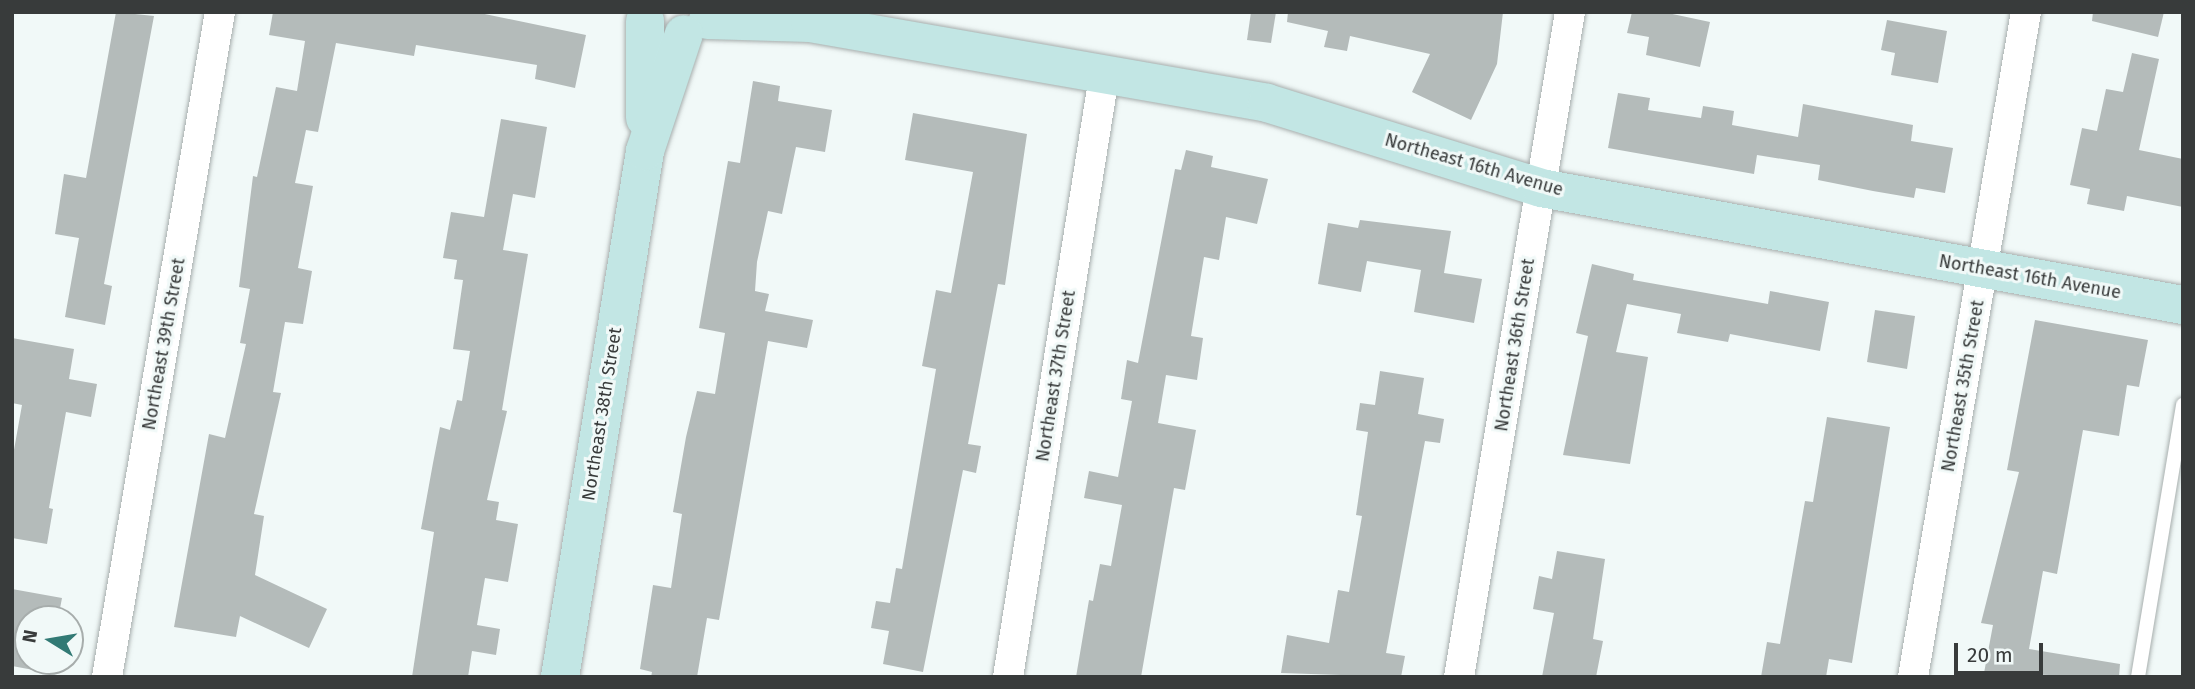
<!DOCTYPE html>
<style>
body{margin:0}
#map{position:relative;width:2195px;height:689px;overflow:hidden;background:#f1f9f8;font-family:"Fira Sans",sans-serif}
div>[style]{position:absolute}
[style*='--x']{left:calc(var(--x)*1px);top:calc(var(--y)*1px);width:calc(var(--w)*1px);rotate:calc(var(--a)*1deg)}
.building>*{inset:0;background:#b4bbba}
.roads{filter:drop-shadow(0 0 2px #a7aead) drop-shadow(0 0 2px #a7aead)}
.lane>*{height:14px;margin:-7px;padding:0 7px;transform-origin:7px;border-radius:7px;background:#fff}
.street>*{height:30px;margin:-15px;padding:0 15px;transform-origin:15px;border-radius:15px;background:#fff}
.secondary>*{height:38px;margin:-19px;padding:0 19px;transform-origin:19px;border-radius:19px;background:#c2e6e4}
span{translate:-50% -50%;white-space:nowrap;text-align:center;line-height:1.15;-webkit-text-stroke:6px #f1f9f8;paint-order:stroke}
.street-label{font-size:18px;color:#383b3b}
.frame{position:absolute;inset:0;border:14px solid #383b3b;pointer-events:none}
.north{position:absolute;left:14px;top:605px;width:70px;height:70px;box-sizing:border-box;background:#f1f9f8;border:2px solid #a7adac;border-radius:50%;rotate:281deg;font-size:19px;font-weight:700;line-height:28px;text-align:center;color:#383b3b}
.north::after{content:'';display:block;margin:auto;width:24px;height:32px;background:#327a75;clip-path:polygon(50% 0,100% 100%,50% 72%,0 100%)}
.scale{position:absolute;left:1954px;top:643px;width:89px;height:32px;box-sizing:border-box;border:4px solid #383b3b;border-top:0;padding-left:9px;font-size:21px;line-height:24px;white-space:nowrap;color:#383b3b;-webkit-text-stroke:5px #f1f9f8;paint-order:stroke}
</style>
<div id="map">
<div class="building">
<i style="clip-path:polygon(116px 12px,154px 16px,104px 284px,112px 286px,105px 325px,65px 317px,79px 238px,55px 234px,64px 174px,86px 178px)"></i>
<i style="clip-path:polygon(273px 12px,475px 12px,586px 35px,575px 88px,535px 79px,537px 65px,416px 45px,414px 56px,336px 43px,318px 132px,306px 130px,295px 183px,313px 186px,298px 268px,312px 271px,303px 324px,285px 322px,273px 392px,281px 393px,254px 514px,264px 516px,255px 575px,327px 609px,309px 648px,240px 616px,236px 637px,174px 627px,209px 434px,225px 438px,246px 344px,240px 343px,250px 289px,239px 287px,253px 176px,257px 177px,276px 87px,297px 91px,305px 41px,269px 35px)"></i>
<i style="clip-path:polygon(1251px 12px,1276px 12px,1271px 43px,1247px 40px)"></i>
<i style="clip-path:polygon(1288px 12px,1503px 12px,1497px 64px,1471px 120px,1412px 92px,1430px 54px,1350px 36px,1347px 51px,1324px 47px,1328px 31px,1287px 22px)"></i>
<i style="clip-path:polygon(1632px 12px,1663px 12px,1710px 22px,1700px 67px,1646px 55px,1649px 37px,1627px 33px)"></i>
<i style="clip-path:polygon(2093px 12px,2164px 12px,2158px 37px,2092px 21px)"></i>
<i style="clip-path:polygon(1887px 20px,1947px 31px,1938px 83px,1891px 75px,1895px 53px,1881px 50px)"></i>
<i style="clip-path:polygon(2132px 53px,2159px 59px,2139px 150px,2183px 159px,2183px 207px,2127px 196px,2124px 211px,2087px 204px,2090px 189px,2070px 185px,2082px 128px,2097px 131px,2106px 89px,2123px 92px)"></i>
<i style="clip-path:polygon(753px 81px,780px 86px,778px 101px,832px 110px,825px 152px,796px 147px,782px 214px,768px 211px,757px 262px,755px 291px,769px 294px,765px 311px,813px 320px,807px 348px,768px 341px,719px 620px,707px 618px,697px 677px,651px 677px,652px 672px,640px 669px,653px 585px,671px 588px,682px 514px,673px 512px,686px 437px,697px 391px,715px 394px,725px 333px,699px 328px,728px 161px,740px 163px)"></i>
<i style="clip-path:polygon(1618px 93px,1650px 98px,1648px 110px,1701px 118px,1703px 106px,1734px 111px,1732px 125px,1798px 137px,1803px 104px,1913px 125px,1911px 141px,1953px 148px,1945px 193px,1916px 188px,1914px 198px,1873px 191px,1818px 180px,1820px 165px,1757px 155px,1754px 174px,1608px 148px)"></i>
<i style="clip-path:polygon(913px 113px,1027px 134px,1005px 285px,998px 284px,968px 444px,981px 446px,976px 473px,963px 470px,923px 672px,883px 664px,889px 631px,871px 628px,876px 601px,890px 603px,896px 568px,902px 569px,936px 369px,922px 366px,936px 290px,951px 293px,973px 172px,905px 160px)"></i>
<i style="clip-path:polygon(501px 119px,547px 127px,535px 198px,513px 194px,503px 250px,528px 254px,502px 410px,507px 411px,487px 500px,499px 502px,496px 520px,518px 524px,508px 582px,485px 578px,477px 625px,500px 629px,496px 655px,472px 651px,468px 677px,412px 677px,434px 532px,421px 529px,433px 463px,440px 427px,450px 430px,457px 400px,462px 401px,470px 351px,453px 349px,463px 280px,454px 279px,457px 260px,443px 258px,451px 212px,484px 217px)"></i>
<i style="clip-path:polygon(1186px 150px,1213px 156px,1211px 167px,1268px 179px,1257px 224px,1226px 217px,1219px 260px,1204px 257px,1191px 336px,1203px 338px,1197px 380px,1166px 375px,1158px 423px,1196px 430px,1185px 490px,1174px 488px,1141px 677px,1076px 677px,1089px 600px,1093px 601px,1100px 564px,1111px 566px,1122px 505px,1084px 498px,1089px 471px,1118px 477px,1132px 401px,1121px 399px,1127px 360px,1138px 363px,1175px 169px,1181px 170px)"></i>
<i style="clip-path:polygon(1360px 220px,1451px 231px,1444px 273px,1482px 279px,1474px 323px,1414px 312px,1421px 270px,1367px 261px,1361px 292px,1318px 284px,1328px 223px,1358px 228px)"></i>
<i style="clip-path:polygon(1592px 264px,1634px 274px,1633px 280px,1768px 304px,1770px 291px,1829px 302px,1820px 351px,1730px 334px,1728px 342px,1677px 333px,1681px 314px,1627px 304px,1616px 352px,1648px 357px,1630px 464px,1563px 455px,1588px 336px,1576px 333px)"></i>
<i style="clip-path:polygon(1875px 310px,1915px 316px,1907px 369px,1867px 362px)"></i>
<i style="clip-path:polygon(2035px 320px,2148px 340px,2139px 387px,2127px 385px,2119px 436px,2083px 430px,2057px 574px,2043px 571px,2029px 649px,2120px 664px,2119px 677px,1984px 673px,1993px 625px,1981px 623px,2019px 472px,2007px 470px)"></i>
<i style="clip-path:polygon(12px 338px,74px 349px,69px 379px,97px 384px,91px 417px,66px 412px,49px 508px,53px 509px,47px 544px,12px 538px,12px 461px,22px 405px,12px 403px)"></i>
<i style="clip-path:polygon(1380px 371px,1424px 378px,1418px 414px,1444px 419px,1440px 443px,1425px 441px,1386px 653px,1405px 656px,1401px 677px,1281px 673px,1287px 635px,1329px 643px,1338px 590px,1349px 592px,1362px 516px,1356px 515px,1368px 432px,1356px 430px,1360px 403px,1375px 405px)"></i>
<i style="clip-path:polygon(1827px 417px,1890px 427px,1852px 663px,1829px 659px,1826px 677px,1761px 677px,1767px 642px,1780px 644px,1805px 501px,1813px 502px)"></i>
<i style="clip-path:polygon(1557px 551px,1605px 559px,1593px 639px,1603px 641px,1596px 677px,1542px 677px,1554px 613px,1533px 609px,1539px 576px,1552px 579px)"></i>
<i style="clip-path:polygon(12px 589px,62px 598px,58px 619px,28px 619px,28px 661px,41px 661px,39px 671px,12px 666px)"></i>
</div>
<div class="roads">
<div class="lane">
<i style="--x:2138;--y:677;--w:276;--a:-80.6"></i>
</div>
<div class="street">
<i style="--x:107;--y:677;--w:675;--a:-80.36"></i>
<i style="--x:1008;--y:677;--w:609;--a:-80.92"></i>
<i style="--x:1459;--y:677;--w:674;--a:-80.52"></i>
<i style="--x:1913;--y:677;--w:675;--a:-80.36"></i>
</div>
<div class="secondary">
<i style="--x:708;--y:20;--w:102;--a:1.7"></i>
<i style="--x:810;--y:23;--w:464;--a:9.9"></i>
<i style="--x:1267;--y:103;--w:287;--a:17.2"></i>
<i style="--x:1541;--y:188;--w:653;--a:10.33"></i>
<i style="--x:645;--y:21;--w:97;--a:90"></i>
<i style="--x:560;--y:677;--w:533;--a:-80.82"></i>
<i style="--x:645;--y:151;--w:123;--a:-71.6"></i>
</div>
</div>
<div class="street-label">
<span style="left:1474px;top:165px;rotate:16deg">Northeast 16th Avenue</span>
<span style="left:2030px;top:277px;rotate:10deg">Northeast 16th Avenue</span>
<span style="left:164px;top:344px;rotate:-80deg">Northeast 39th Street</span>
<span style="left:1515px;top:345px;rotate:-81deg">Northeast 36th Street</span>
<span style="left:1056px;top:376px;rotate:-81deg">Northeast 37th Street</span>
<span style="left:1963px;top:386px;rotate:-80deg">Northeast 35th Street</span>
<span style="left:602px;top:414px;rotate:-81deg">Northeast 38th Street</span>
</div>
<div class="frame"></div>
<div class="north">N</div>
<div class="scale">20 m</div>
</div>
